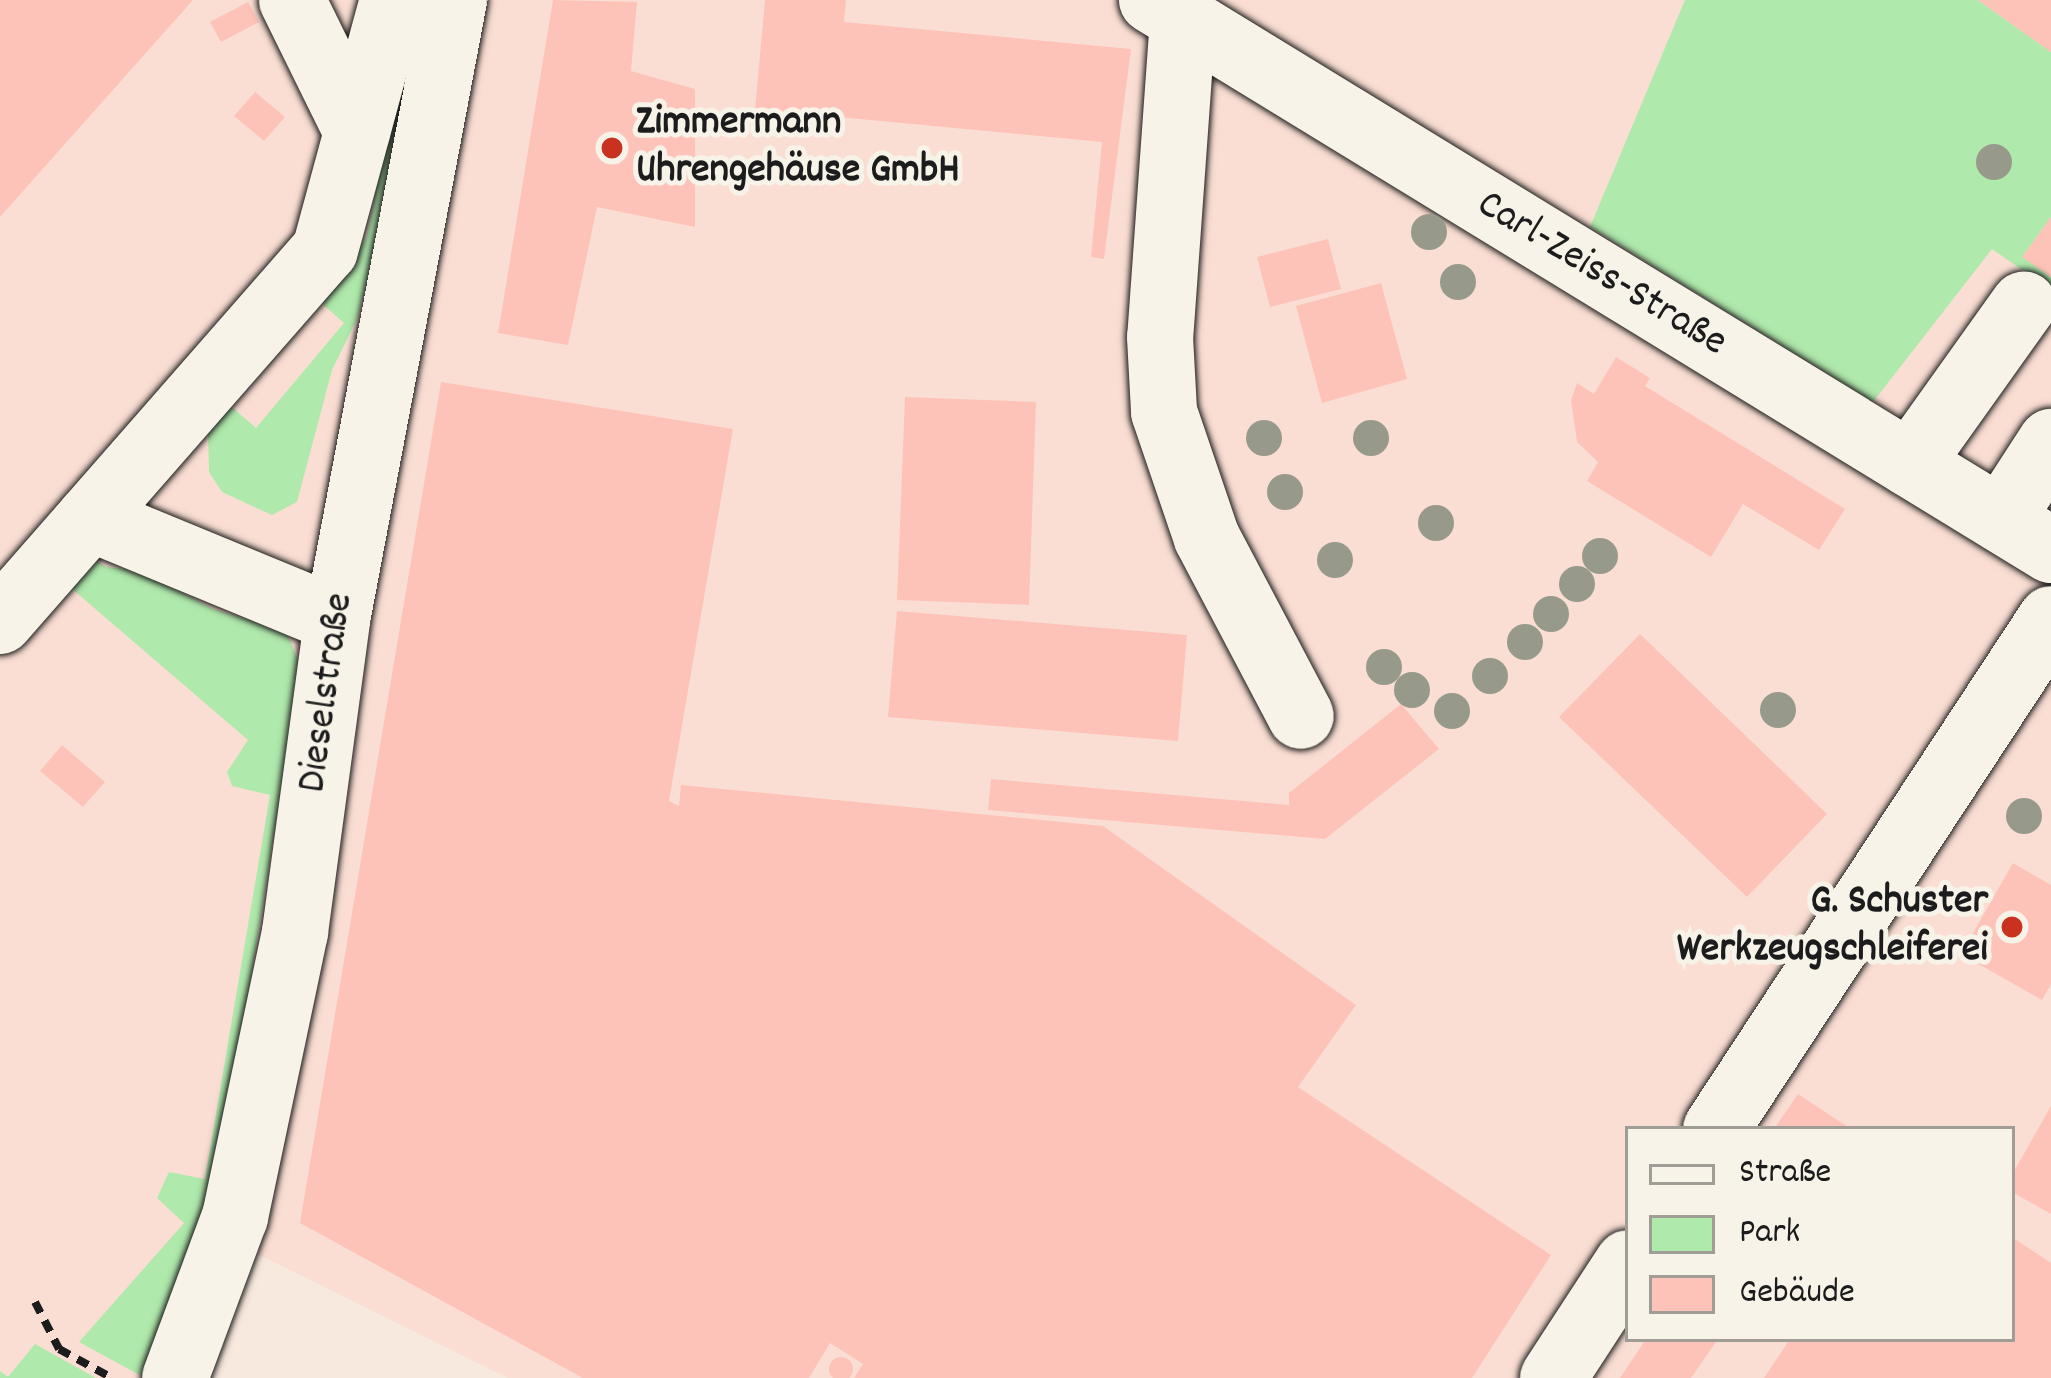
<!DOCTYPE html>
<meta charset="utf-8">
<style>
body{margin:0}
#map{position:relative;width:2051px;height:1378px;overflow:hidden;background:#f8e9de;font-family:Dekko,sans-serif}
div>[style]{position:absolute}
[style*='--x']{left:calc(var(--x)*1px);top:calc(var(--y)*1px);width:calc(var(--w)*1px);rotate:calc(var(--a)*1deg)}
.built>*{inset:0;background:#faded3}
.green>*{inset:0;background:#b0e9ac}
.building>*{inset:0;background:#fec3b8}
.round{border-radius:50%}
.path>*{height:8px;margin-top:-4px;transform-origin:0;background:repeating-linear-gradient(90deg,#1c1c1c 0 12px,transparent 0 21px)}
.roads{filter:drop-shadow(0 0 3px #1c1c1c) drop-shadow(0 0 3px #1c1c1c)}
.minor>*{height:66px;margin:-33px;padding:0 33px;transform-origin:33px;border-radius:33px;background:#f7f3e8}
.trees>*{width:36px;height:36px;margin:-18px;border-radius:50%;background:#979a8b}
.dots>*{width:33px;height:33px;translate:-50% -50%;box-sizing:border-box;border:6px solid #f7f3e8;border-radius:50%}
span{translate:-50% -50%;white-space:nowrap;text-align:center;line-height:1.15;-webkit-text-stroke:10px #f7f3e8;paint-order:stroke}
.poi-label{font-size:42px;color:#1c1c1c;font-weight:700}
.left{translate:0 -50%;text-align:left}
.right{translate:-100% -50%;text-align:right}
.street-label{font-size:42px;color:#1c1c1c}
.legend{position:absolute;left:1625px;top:1126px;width:390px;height:216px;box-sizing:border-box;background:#f7f3e8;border:3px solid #9f9d96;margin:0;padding:15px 21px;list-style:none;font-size:36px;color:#1c1c1c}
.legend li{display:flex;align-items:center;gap:24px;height:60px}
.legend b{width:60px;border:3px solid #9f9d96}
</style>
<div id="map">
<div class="built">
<i style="clip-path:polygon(evenodd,0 0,2051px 0,2051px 1378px,508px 1378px,235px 1243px,179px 1378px,0 1378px,0 0,1628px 1129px,2012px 1129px,2012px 1339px,1628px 1339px,1628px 1129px)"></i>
</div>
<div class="green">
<i style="clip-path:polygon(413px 0,424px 0,368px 278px,357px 319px,332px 370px,297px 502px,272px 515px,222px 492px,209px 472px,208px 431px,226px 402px,256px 428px,344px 323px,319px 301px,367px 237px)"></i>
<i style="clip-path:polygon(1685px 0,1978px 0,2051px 52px,2051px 217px,2023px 256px,2051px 277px,2051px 290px,1992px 249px,1873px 402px,1590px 227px)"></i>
<i style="clip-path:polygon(88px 555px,106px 567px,140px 570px,213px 609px,276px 628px,288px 636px,301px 667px,218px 1180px,145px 1378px,79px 1342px,184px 1223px,157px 1198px,169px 1172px,205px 1179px,270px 795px,232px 786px,227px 772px,248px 740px,71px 588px)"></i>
<i style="clip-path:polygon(35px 1344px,96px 1378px,0 1378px,0 1371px,8px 1377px)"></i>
</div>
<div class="building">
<i style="clip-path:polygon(0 0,193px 0,0 217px)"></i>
<i style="clip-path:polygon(553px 0,637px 2px,631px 71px,695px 89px,695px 227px,597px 207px,568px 345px,498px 333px)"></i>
<i style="clip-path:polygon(765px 0,846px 0,844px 22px,1131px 49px,1104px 259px,1091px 257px,1102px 142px,755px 109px)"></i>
<i style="clip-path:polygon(1978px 0,2051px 0,2051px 52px)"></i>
<i style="clip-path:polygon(248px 2px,259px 22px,221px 42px,210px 22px)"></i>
<i style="clip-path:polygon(255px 92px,285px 117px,264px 141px,234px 116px)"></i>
<i style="clip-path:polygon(2051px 217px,2051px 277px,2022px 257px)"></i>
<i style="clip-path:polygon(1328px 239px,1341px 289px,1270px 307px,1257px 257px)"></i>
<i style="clip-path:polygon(1381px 283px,1407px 379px,1322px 403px,1296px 306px)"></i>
<i style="clip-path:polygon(1616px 357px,1650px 378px,1645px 386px,1845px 509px,1819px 550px,1743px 504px,1711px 557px,1587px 481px,1598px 462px,1577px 442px,1571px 400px,1577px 383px,1594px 394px)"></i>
<i style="clip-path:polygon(441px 382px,733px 429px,669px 801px,679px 806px,681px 785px,1103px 826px,1356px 1005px,1298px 1087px,1551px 1255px,1472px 1378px,854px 1378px,863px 1364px,830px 1343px,809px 1378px,583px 1378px,300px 1223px)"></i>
<i style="clip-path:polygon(905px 397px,1036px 402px,1029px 605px,897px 600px)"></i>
<i style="clip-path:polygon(897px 611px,1187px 635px,1178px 741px,888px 717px)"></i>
<i style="clip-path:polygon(1640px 634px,1827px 814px,1747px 897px,1559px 717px)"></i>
<i style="clip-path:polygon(1401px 704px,1439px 749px,1325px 839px,988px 810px,991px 779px,1289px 805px,1289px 793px)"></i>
<i style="clip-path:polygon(62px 745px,105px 782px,83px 807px,40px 771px)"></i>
<i style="clip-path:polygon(2013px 863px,2051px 885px,2051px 984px,2042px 1000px,1961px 954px)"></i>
<i style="clip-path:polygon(1798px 1094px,1851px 1129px,1774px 1129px)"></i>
<i style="clip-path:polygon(2051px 1106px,2051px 1214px,2012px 1192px,2012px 1175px)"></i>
<i style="clip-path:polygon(2012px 1237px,2051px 1263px,2051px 1378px,1764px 1378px,1790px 1339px,2012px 1339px)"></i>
<i style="clip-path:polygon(1646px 1339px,1718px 1339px,1691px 1378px,1620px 1378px)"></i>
<i class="round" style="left:829px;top:1357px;width:24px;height:24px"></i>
</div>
<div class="path">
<i style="--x:35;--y:1302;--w:53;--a:62.9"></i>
<i style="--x:59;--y:1349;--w:60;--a:28.7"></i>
</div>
<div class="roads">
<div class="minor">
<i style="--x:292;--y:0;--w:147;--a:63.8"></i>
<i style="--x:1152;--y:0;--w:1054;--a:31.46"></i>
<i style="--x:1183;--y:19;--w:319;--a:94.1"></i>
<i style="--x:1160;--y:337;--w:75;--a:86.9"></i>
<i style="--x:1164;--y:412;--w:133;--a:71.2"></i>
<i style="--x:1207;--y:538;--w:201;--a:62.2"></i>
<i style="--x:1910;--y:464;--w:196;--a:-54.5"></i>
<i style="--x:90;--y:518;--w:267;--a:22.4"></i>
<i style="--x:2001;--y:519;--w:92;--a:-57"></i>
<i style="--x:0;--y:621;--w:493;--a:-48.8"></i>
<i style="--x:325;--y:250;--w:259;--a:-74.8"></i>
<i style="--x:1716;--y:1129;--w:610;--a:-56.7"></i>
<i style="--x:175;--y:1378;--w:172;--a:-69.6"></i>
<i style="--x:235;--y:1217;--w:291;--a:-78.1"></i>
<i style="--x:295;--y:932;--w:315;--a:-82.3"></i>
<i style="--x:337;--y:620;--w:631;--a:-79.31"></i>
<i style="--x:1553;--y:1378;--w:137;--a:-56.9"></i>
</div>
</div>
<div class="trees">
<i style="left:1994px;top:162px"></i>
<i style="left:1429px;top:232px"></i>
<i style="left:1458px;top:282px"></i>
<i style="left:1264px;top:438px"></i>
<i style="left:1371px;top:438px"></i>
<i style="left:1285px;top:492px"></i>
<i style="left:1436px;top:523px"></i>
<i style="left:1600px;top:556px"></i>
<i style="left:1335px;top:560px"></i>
<i style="left:1577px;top:584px"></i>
<i style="left:1551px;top:614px"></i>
<i style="left:1525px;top:642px"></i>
<i style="left:1384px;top:667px"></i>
<i style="left:1490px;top:676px"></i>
<i style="left:1412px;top:690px"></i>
<i style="left:1778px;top:710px"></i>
<i style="left:1452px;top:711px"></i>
<i style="left:2024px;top:816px"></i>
</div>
<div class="dots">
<i style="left:612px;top:148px;background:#c8321e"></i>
<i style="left:2012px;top:927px;background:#c8321e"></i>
</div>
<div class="poi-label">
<span class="left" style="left:636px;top:148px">Zimmermann<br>Uhrengehäuse GmbH</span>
<span class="right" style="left:1988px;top:927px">G. Schuster<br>Werkzeugschleiferei</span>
</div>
<div class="street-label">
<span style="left:1601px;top:275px;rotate:31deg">Carl-Zeiss-Straße</span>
<span style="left:328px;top:693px;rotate:-82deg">Dieselstraße</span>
</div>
<ul class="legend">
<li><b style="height:15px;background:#f7f3e8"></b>Straße</li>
<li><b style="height:33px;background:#b0e9ac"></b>Park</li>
<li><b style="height:33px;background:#fec3b8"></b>Gebäude</li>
</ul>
</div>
